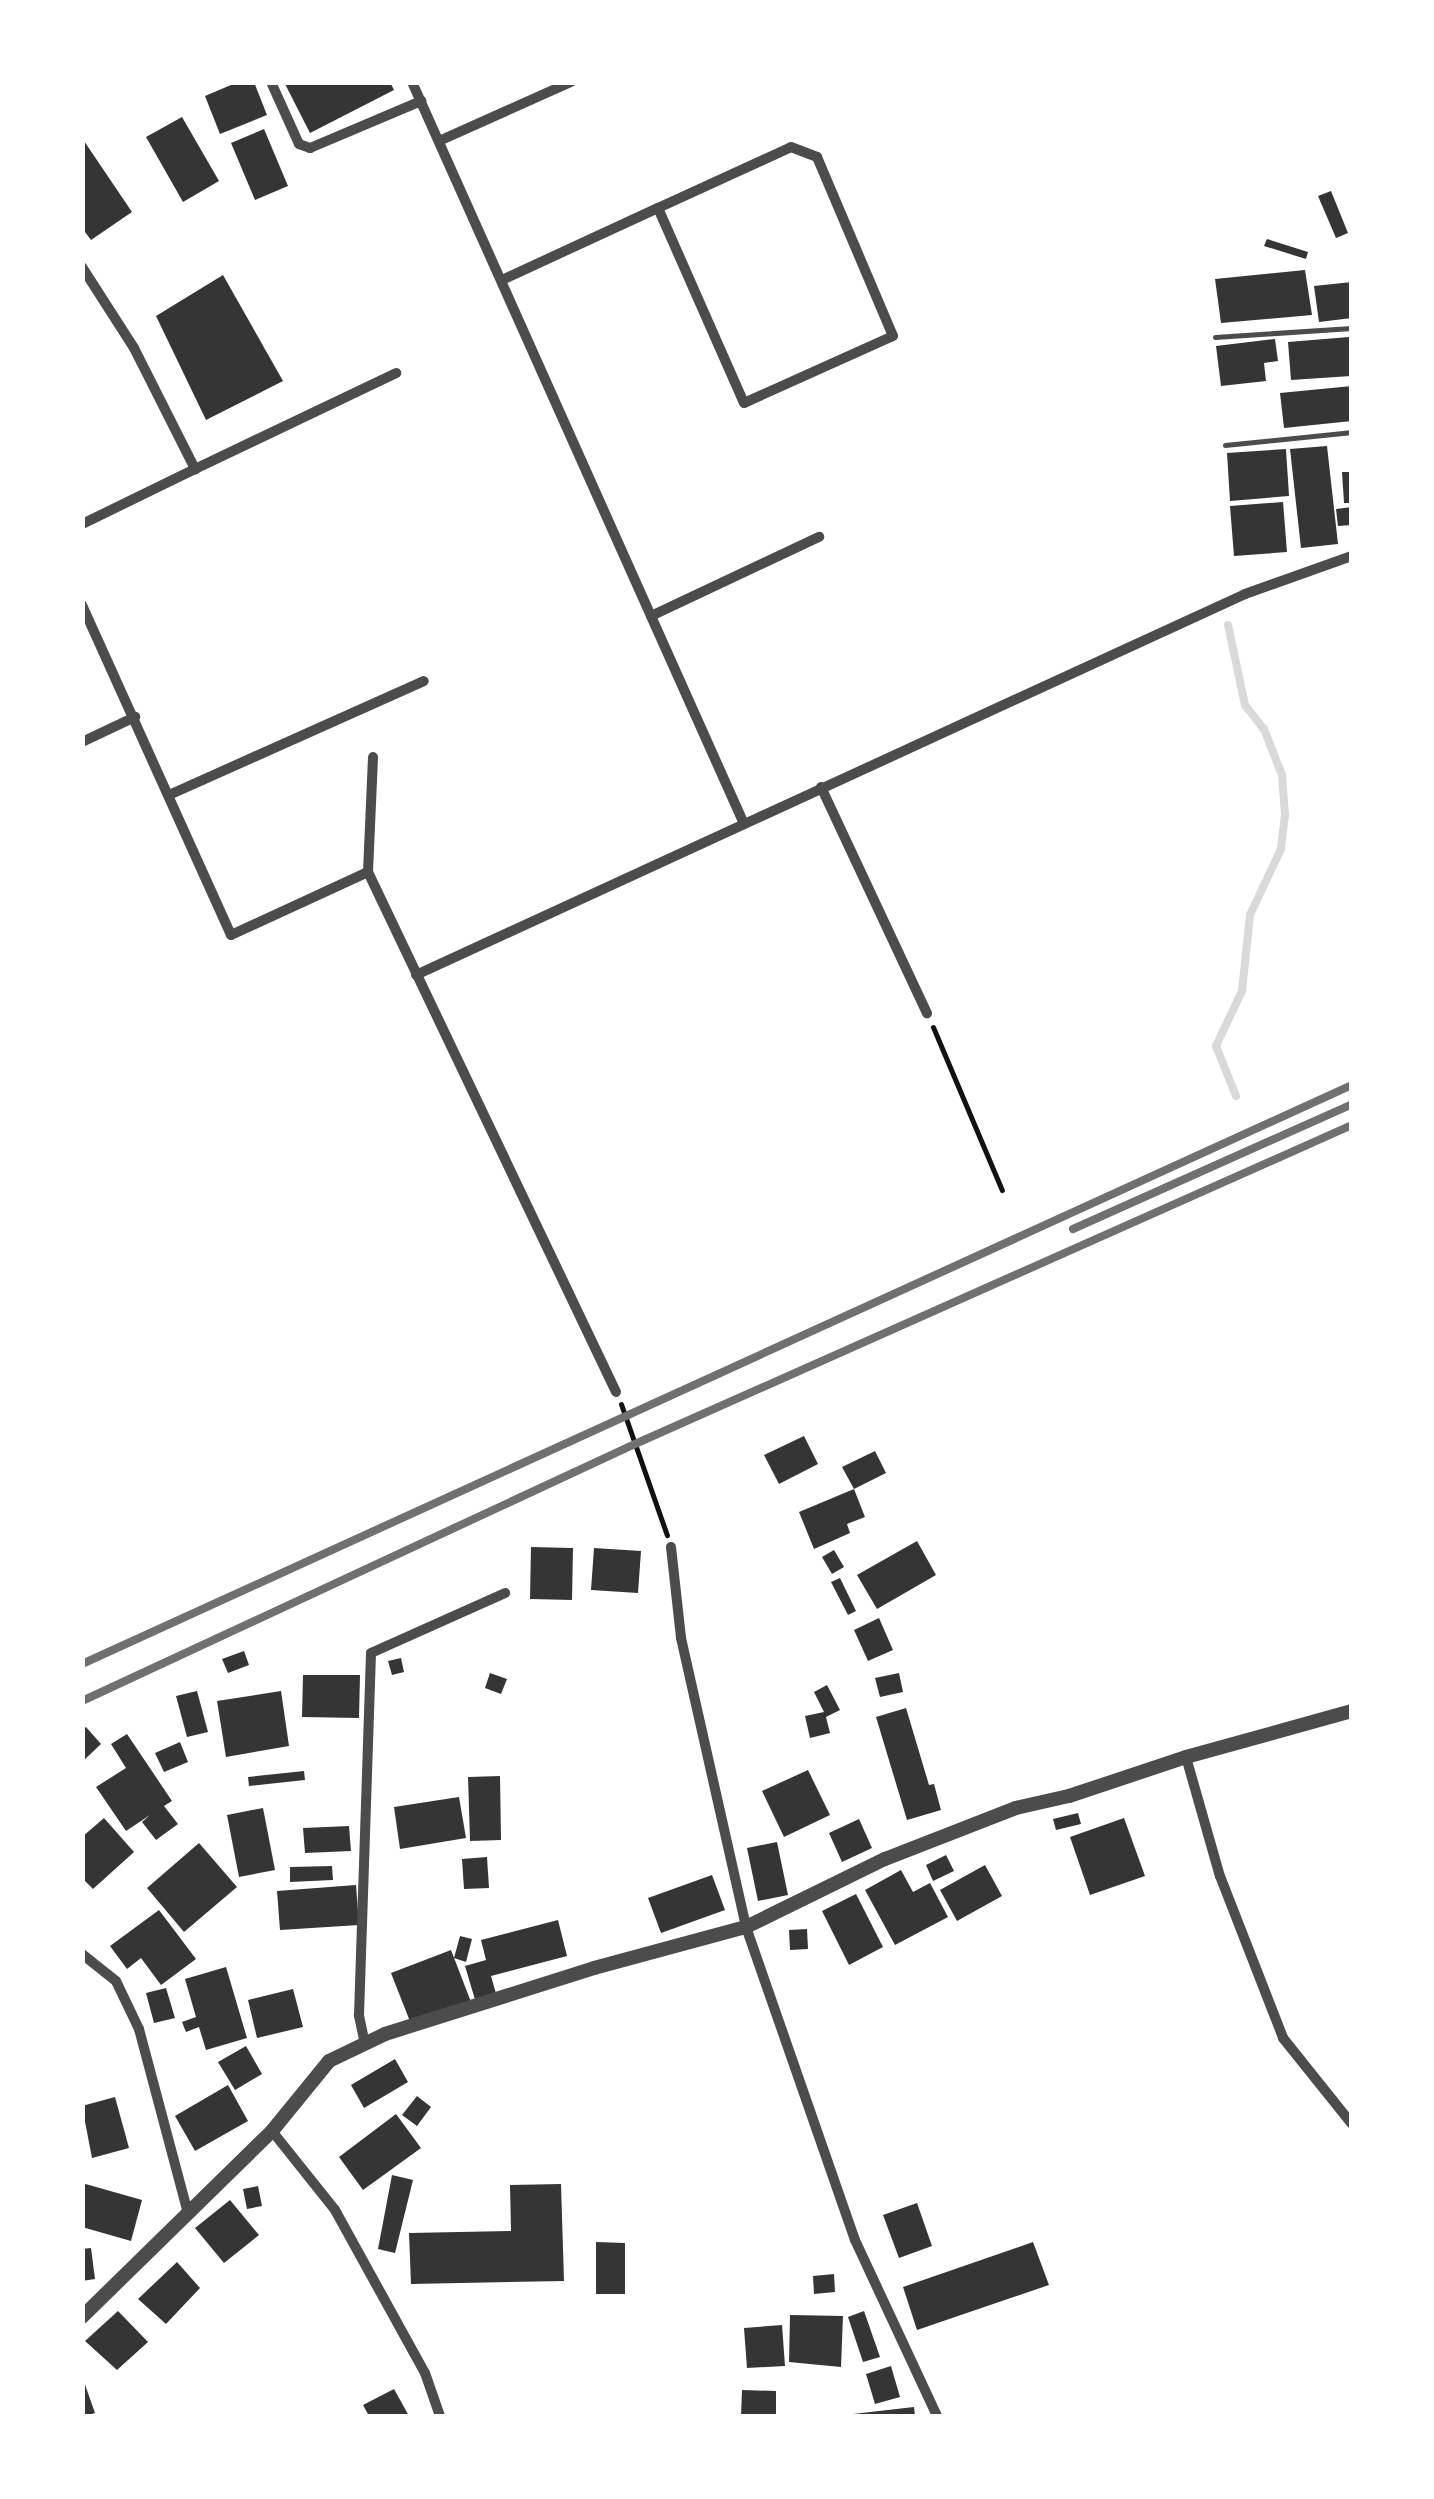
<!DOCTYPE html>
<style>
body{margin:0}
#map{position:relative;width:1434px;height:2499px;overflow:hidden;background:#fff;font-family:Cabin,sans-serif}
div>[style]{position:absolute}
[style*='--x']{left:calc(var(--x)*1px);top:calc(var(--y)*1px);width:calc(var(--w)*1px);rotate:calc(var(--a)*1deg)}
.stream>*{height:8px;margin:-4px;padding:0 4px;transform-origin:4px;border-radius:4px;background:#d9d9d9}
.building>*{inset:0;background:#353535}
.path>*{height:5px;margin:-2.5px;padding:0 2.5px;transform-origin:2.5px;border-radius:2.5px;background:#111}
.service>*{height:5px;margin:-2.5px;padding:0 2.5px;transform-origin:2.5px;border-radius:2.5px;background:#4c4c4c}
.minor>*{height:10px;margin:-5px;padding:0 5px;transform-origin:5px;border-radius:5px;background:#4c4c4c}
.tertiary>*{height:14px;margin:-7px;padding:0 7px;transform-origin:7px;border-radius:7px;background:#4c4c4c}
.rail>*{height:8px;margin:-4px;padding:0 4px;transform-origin:4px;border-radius:4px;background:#707070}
span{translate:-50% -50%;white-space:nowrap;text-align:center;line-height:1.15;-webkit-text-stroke:10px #fff;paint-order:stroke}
.frame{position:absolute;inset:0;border:85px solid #fff;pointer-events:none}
</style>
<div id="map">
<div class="stream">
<i style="--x:1228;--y:625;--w:82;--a:78"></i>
<i style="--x:1245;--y:705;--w:31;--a:52"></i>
<i style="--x:1264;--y:729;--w:49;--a:68.6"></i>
<i style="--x:1282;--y:775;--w:40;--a:85.7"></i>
<i style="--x:1285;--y:815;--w:34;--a:97"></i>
<i style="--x:1281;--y:849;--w:73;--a:115.2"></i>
<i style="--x:1250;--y:915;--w:76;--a:96"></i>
<i style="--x:1242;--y:991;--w:61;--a:115.3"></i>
<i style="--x:1216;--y:1046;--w:54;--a:68.2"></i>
</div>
<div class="building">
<i style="clip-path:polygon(238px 82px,254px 82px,267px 115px,220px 134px,205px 96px)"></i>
<i style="clip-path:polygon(284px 82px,390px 82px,394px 90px,310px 133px)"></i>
<i style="clip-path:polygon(182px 117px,219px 181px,183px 202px,146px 137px)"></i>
<i style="clip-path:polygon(264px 129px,288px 186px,255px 200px,231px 143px)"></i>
<i style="clip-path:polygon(82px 138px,132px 212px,91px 240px,82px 228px)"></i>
<i style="clip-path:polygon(1331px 191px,1348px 233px,1336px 238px,1318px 196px)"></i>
<i style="clip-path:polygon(1267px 239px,1308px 252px,1306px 259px,1264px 246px)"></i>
<i style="clip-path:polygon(1305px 270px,1312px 315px,1221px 323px,1215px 279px)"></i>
<i style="clip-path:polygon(223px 275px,283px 381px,206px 420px,156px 316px)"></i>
<i style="clip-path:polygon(1352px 282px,1352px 318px,1319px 322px,1314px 286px)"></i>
<i style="clip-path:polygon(1349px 337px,1351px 376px,1291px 380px,1288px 342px)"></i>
<i style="clip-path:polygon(1275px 339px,1278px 361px,1264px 363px,1266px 381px,1221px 386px,1216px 346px)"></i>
<i style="clip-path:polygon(1352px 386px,1352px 421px,1284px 428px,1280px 393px)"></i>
<i style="clip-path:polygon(1327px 446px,1338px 544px,1301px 548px,1290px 449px)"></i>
<i style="clip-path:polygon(1286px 449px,1289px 496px,1230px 501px,1227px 453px)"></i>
<i style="clip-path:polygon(1342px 472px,1352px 472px,1352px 503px,1344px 503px)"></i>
<i style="clip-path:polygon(1283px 502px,1287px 552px,1234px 556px,1230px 506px)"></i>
<i style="clip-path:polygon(1352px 507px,1352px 525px,1338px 526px,1336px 509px)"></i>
<i style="clip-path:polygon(804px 1436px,818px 1464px,779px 1484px,764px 1455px)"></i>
<i style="clip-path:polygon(875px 1451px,886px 1473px,854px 1489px,865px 1517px,847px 1524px,850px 1533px,814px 1549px,799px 1512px,854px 1489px,842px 1467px)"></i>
<i style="clip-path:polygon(917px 1541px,936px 1575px,877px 1609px,857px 1575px)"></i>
<i style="clip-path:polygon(531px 1547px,573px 1548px,572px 1600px,530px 1599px)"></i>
<i style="clip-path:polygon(594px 1548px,641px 1551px,638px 1593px,591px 1590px)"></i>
<i style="clip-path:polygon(834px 1550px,844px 1567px,832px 1574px,822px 1557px)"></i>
<i style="clip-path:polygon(840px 1578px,856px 1611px,848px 1615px,831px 1582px)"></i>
<i style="clip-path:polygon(879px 1618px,893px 1650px,868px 1661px,854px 1630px)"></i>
<i style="clip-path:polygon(244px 1651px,249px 1665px,228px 1673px,222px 1659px)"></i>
<i style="clip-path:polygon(401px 1658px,404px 1672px,392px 1675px,388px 1661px)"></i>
<i style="clip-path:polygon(490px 1673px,507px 1679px,501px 1694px,485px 1688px)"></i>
<i style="clip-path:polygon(899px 1673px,903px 1692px,880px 1697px,875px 1678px)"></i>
<i style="clip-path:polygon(303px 1675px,360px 1675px,359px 1718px,302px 1717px)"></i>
<i style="clip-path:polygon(827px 1685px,840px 1710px,826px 1717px,830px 1733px,810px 1738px,805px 1716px,824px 1712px,814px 1692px)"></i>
<i style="clip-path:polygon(197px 1691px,208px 1732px,187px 1737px,176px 1696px)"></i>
<i style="clip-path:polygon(281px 1691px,289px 1746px,226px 1757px,217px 1701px)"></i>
<i style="clip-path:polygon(906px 1708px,929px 1785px,934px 1784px,941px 1810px,907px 1820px,876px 1717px)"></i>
<i style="clip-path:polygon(86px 1727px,101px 1744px,82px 1762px,82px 1730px)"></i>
<i style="clip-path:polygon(127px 1734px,172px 1801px,164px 1806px,178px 1824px,156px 1840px,142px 1822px,150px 1815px,126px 1831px,96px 1787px,126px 1768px,111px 1744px)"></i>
<i style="clip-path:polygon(180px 1742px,188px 1762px,164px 1772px,155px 1753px)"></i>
<i style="clip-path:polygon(808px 1770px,830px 1815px,784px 1837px,762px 1791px)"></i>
<i style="clip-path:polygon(304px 1771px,305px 1780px,249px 1786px,248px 1777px)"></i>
<i style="clip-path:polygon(500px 1776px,501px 1840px,470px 1841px,468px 1777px)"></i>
<i style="clip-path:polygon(459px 1797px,466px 1838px,400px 1849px,394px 1807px)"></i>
<i style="clip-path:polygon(263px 1808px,275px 1870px,239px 1877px,227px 1815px)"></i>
<i style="clip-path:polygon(1078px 1813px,1081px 1824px,1056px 1830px,1053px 1819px)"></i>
<i style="clip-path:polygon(104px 1818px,134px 1852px,93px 1889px,82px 1878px,82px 1837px)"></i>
<i style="clip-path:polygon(1124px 1818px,1145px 1876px,1090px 1895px,1070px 1837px)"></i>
<i style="clip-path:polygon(859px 1819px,872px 1848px,842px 1862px,829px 1833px)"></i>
<i style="clip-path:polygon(349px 1826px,351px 1851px,305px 1853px,303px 1828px)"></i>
<i style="clip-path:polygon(777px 1842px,788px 1895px,758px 1901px,747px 1848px)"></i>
<i style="clip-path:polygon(199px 1843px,237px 1887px,184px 1932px,147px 1888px)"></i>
<i style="clip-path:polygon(946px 1855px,954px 1871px,933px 1881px,926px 1865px)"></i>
<i style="clip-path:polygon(487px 1857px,489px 1888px,464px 1889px,462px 1859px)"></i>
<i style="clip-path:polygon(985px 1865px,1002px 1896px,957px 1921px,940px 1890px)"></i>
<i style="clip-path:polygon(332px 1866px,333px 1880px,290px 1882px,290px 1867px)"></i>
<i style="clip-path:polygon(901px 1870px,913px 1892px,930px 1883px,948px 1917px,895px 1945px,865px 1890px)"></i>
<i style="clip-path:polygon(712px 1875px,725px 1910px,661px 1933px,648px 1898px)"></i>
<i style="clip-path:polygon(356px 1885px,359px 1925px,280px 1930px,277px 1891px)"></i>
<i style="clip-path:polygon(856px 1894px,883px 1947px,849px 1965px,822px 1911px)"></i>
<i style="clip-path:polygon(159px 1910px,196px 1959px,161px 1985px,141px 1958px,127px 1969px,110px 1946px)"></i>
<i style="clip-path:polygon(558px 1920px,567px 1956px,491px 1976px,497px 1997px,476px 2003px,465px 1966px,486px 1960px,481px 1940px)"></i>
<i style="clip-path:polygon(807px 1929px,808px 1949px,790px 1950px,789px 1930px)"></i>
<i style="clip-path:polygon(460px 1936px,472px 1939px,466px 1962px,454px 1958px)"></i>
<i style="clip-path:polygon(451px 1950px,471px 2002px,411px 2024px,391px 1973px)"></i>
<i style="clip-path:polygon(226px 1967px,247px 2038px,206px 2050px,199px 2027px,186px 2032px,182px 2022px,196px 2017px,185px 1979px)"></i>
<i style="clip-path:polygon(166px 1988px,175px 2018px,154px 2023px,146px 1993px)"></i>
<i style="clip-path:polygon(293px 1989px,303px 2027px,257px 2038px,248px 2000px)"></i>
<i style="clip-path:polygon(246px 2046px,262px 2074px,235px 2090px,218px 2062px)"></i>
<i style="clip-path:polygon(395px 2059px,408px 2082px,364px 2108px,351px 2085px)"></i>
<i style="clip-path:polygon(228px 2085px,248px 2121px,195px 2151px,175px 2116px)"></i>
<i style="clip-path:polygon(417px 2096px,431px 2107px,417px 2126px,402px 2115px)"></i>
<i style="clip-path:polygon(115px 2097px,129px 2148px,92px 2158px,82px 2106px)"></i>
<i style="clip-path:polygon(396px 2114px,421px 2148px,363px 2190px,339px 2157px)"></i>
<i style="clip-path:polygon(392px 2175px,413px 2180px,395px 2253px,378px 2249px)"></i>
<i style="clip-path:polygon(82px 2183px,142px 2200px,131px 2241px,82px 2227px)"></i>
<i style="clip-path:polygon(561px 2184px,564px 2281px,411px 2284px,409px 2233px,511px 2231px,510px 2185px)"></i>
<i style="clip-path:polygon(258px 2186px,262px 2206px,247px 2209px,243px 2189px)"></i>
<i style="clip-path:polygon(230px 2200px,259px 2235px,224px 2263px,195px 2228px)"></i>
<i style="clip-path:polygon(917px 2203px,932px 2246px,899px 2258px,883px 2215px)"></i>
<i style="clip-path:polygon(596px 2242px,625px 2243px,625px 2294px,596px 2294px)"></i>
<i style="clip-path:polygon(1033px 2242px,1049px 2285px,917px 2330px,903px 2287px)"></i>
<i style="clip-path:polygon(91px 2248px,95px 2279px,82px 2281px,82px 2249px)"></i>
<i style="clip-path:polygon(177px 2262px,200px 2288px,166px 2324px,138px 2299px)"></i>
<i style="clip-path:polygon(834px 2274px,835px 2292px,814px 2294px,813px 2276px)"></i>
<i style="clip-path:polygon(118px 2311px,148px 2342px,117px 2370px,85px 2341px)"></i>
<i style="clip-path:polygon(864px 2311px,880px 2357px,863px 2362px,848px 2317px)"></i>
<i style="clip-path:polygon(790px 2315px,843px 2316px,841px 2367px,789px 2362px)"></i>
<i style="clip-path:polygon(782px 2325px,785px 2366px,747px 2368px,744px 2328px)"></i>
<i style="clip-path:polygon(891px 2366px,900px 2397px,875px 2404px,866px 2374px)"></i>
<i style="clip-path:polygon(82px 2376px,95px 2413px,85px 2416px,82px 2416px)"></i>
<i style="clip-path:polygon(394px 2389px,409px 2416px,369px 2416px,363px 2405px)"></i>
<i style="clip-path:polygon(742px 2390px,776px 2391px,776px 2416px,741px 2416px)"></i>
<i style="clip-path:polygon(914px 2407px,915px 2416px,853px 2416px,853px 2414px)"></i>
</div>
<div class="path">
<i style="--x:933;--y:1027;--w:177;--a:67.1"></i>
<i style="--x:621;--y:1404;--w:139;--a:70.7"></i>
</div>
<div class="service">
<i style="--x:1215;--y:337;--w:137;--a:-3.8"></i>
<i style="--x:1225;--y:445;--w:128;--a:-5.8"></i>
</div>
<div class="minor">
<i style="--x:271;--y:82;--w:68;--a:65.7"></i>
<i style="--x:299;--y:144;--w:12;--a:20"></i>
<i style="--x:310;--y:148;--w:121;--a:-22.9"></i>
<i style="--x:412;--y:82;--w:813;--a:65.89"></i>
<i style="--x:439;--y:141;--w:145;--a:-24.1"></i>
<i style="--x:82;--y:267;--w:96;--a:57.3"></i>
<i style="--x:134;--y:348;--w:136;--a:63.2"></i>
<i style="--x:195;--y:469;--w:126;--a:154"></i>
<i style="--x:502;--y:280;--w:172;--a:-24.8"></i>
<i style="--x:658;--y:208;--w:146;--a:-24.6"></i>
<i style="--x:791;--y:147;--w:28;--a:21"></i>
<i style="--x:817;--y:157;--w:194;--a:67"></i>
<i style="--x:893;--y:336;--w:163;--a:155.8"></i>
<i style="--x:744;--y:403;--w:213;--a:-113.8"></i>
<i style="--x:195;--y:469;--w:223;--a:-25.5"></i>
<i style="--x:82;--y:605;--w:362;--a:65.7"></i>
<i style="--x:231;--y:935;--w:151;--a:-24.7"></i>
<i style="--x:368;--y:872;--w:576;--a:64.5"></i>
<i style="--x:651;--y:616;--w:186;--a:-25.2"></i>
<i style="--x:82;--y:742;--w:59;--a:-25.3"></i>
<i style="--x:821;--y:787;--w:250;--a:64.9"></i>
<i style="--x:169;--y:795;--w:279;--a:-24.1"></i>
<i style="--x:368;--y:872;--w:115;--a:-87.5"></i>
<i style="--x:416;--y:975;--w:912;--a:-24.68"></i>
<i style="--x:1245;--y:594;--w:114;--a:-19.6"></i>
<i style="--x:671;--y:1547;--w:92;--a:83.7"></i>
<i style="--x:681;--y:1638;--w:296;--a:77.3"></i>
<i style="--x:746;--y:1927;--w:331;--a:70.8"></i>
<i style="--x:855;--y:2240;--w:194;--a:65"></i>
<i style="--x:1186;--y:1757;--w:124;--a:74.1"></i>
<i style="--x:1220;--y:1876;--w:174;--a:68.7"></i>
<i style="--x:1283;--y:2038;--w:110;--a:51.3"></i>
<i style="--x:82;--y:1954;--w:43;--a:38.5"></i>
<i style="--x:116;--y:1981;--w:53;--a:64.4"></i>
<i style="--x:139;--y:2029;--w:190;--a:75.1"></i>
<i style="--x:365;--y:2044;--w:30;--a:-102"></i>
<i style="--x:359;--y:2015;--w:362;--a:-88.1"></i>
<i style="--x:371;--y:1653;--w:147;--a:-24.1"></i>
<i style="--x:272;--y:2131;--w:101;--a:51.4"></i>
<i style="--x:335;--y:2210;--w:186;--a:61.1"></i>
<i style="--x:425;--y:2373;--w:46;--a:70.8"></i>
</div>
<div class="tertiary">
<i style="--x:82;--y:2317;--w:266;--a:-44.4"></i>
<i style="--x:272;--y:2131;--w:90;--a:-50.8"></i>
<i style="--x:329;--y:2061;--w:62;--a:-25.7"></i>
<i style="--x:385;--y:2034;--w:219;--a:-17.5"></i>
<i style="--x:594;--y:1968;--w:157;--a:-15.1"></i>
<i style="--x:746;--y:1927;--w:155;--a:-26.1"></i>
<i style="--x:885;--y:1859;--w:141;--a:-21.3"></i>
<i style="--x:1016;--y:1808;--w:54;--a:-12.8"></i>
<i style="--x:1069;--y:1796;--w:123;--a:-18.4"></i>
<i style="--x:1186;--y:1757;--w:172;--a:-15.5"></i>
</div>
<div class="rail">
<i style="--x:1073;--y:1229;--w:306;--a:-24.1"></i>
<i style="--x:82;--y:1664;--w:1396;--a:-24.51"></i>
<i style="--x:82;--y:1701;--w:610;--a:-24.93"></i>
<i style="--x:635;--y:1444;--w:785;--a:-23.98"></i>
</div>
<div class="frame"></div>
</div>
